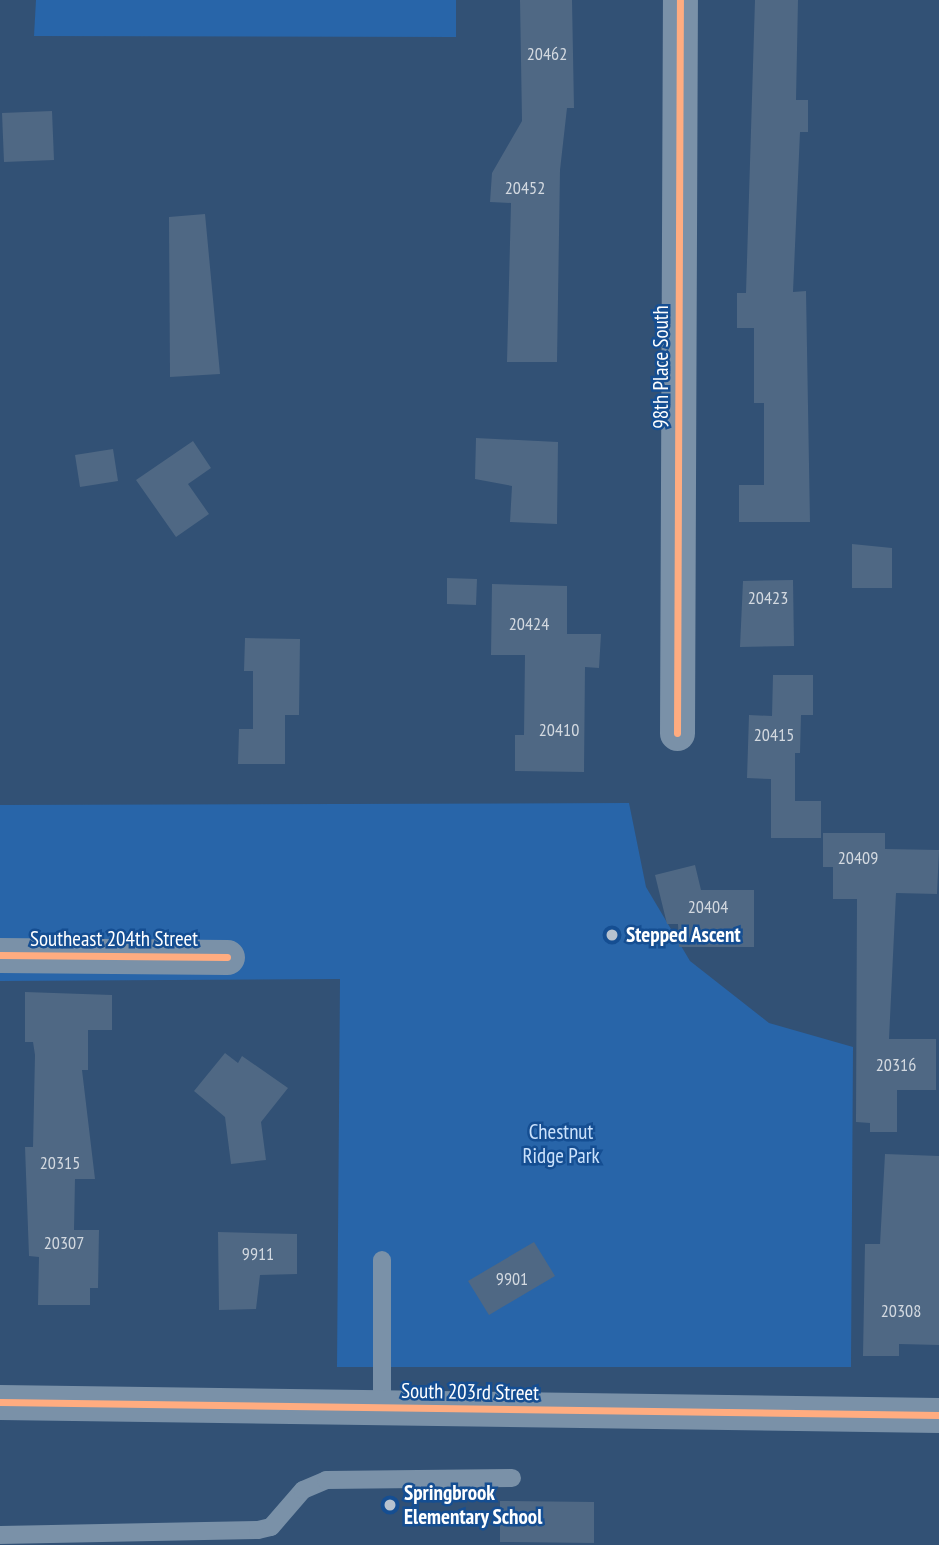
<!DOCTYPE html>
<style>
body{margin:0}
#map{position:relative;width:939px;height:1545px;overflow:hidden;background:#325175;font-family:"PT Sans Narrow",sans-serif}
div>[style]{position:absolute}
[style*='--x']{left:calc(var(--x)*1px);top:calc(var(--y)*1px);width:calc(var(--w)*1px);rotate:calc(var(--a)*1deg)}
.green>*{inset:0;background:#2865a9}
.building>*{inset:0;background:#4f6884}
.service>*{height:18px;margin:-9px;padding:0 9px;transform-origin:9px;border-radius:9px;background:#7a91a8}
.minor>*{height:35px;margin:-17.5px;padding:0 17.5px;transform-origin:17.5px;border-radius:17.5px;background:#7a91a8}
.cycleway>*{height:7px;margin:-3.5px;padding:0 3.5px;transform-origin:3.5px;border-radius:3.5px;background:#ffac80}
.dots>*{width:19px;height:19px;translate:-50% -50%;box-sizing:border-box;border:4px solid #154e92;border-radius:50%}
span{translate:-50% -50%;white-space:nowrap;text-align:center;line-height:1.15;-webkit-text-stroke:5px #154e92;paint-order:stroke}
.number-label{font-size:18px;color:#d3d9e0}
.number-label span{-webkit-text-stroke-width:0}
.street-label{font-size:21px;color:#fff}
.poi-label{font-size:21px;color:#fff;font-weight:700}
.left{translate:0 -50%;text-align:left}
.park-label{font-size:21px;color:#cbe2fc}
</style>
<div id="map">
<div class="green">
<i style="clip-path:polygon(36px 0,456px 0,456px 37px,34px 36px)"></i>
<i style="clip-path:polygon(629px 803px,646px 887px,690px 961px,769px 1023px,853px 1047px,851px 1367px,337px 1367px,340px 979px,0 981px,0 805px)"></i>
</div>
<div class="building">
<i style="clip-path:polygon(520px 0,572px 0,574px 108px,567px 108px,560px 170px,557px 362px,507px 362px,511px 203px,490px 202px,492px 173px,522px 121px)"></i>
<i style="clip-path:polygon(755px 0,798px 0,796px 100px,808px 100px,808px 132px,800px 132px,793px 292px,806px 291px,810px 522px,739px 522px,739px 485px,764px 485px,764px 403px,754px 403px,754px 328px,737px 328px,737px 293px,746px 293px)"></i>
<i style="clip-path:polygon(52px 111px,54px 160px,4px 162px,2px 113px)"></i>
<i style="clip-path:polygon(205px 214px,220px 374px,170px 377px,169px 217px)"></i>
<i style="clip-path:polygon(476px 438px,558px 442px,557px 524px,510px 522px,512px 486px,475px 479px)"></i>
<i style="clip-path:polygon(193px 441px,211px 468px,188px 484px,209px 514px,176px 537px,136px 480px)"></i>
<i style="clip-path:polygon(113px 449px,118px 481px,80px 487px,75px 455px)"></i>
<i style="clip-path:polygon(852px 544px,892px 548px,892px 588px,852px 588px)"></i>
<i style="clip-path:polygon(447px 578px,477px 579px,476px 605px,447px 604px)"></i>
<i style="clip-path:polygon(793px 580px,794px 646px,740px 647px,743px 581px)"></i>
<i style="clip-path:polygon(492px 584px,567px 586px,567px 634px,601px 634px,599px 668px,585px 667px,584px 772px,515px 771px,515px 735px,524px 735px,525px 655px,491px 655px)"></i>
<i style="clip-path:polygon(245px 638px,300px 639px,299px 715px,285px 715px,285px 764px,238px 764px,239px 729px,253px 729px,253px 671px,244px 671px)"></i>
<i style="clip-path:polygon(773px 675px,813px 675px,813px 715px,801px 715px,800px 753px,795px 753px,795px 801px,821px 801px,821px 838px,771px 838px,771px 779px,747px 778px,749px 715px,772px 716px)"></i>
<i style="clip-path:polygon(823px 833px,885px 833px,885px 849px,939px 850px,937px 894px,896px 893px,889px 1039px,936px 1039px,936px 1090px,897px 1090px,897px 1132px,870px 1132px,870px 1123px,856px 1122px,857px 899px,833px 899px,833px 867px,823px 867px)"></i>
<i style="clip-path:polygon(695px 865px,701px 890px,754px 890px,754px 947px,679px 947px,678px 924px,667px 924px,655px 875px)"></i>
<i style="clip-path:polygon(25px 992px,112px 995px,112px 1030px,88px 1030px,88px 1070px,82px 1070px,95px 1179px,75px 1179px,74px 1230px,99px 1230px,98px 1288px,90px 1288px,90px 1305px,38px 1305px,39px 1257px,29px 1256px,25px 1147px,33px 1147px,35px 1055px,33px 1042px,25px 1042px)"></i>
<i style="clip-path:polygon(225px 1053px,238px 1063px,242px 1056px,288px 1088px,261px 1122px,266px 1160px,231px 1164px,225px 1117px,194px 1091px)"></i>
<i style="clip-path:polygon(885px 1154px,939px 1156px,939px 1345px,899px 1344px,899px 1356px,863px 1356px,865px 1244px,880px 1244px)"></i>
<i style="clip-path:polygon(218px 1232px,297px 1234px,297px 1274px,260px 1275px,256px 1309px,219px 1310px)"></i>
<i style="clip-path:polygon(534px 1242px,555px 1276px,489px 1315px,468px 1281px)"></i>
<i style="clip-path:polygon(500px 1501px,594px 1502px,594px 1543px,500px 1542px)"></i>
</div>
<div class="service">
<i style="--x:382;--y:1408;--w:148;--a:-90"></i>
<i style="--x:0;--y:1535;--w:258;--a:-1.1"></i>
<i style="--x:258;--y:1530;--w:13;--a:-13"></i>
<i style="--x:271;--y:1527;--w:49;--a:-49.1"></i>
<i style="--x:303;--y:1490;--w:25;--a:-23"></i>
<i style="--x:326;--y:1480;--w:186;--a:-0.6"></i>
</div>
<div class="minor">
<i style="--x:677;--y:733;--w:733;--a:-89.77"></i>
<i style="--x:0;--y:955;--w:227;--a:0.5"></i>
<i style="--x:0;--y:1402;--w:939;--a:0.79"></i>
</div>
<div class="cycleway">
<i style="--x:677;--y:733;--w:733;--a:-89.77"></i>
<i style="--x:0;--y:955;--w:227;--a:0.5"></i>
<i style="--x:0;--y:1402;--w:939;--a:0.79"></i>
</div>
<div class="dots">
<i style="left:612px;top:935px;background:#b7c2cf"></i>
<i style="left:390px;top:1505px;background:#b7c2cf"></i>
</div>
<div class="number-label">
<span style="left:547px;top:54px">20462</span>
<span style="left:525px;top:188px">20452</span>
<span style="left:768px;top:598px">20423</span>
<span style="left:529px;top:624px">20424</span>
<span style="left:559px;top:730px">20410</span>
<span style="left:774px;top:735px">20415</span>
<span style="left:858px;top:858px">20409</span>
<span style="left:708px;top:907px">20404</span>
<span style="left:896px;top:1065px">20316</span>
<span style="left:60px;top:1163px">20315</span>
<span style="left:64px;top:1243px">20307</span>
<span style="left:258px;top:1254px">9911</span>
<span style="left:512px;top:1279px">9901</span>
<span style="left:901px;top:1311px">20308</span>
</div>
<div class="street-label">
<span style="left:661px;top:367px;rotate:-90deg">98th Place South</span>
<span style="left:114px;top:939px">Southeast 204th Street</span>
<span style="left:470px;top:1392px;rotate:1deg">South 203rd Street</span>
</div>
<div class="poi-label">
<span class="left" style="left:626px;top:935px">Stepped Ascent</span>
<span class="left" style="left:404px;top:1505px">Springbrook<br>Elementary School</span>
</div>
<div class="park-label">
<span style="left:561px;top:1144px">Chestnut<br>Ridge Park</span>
</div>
</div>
